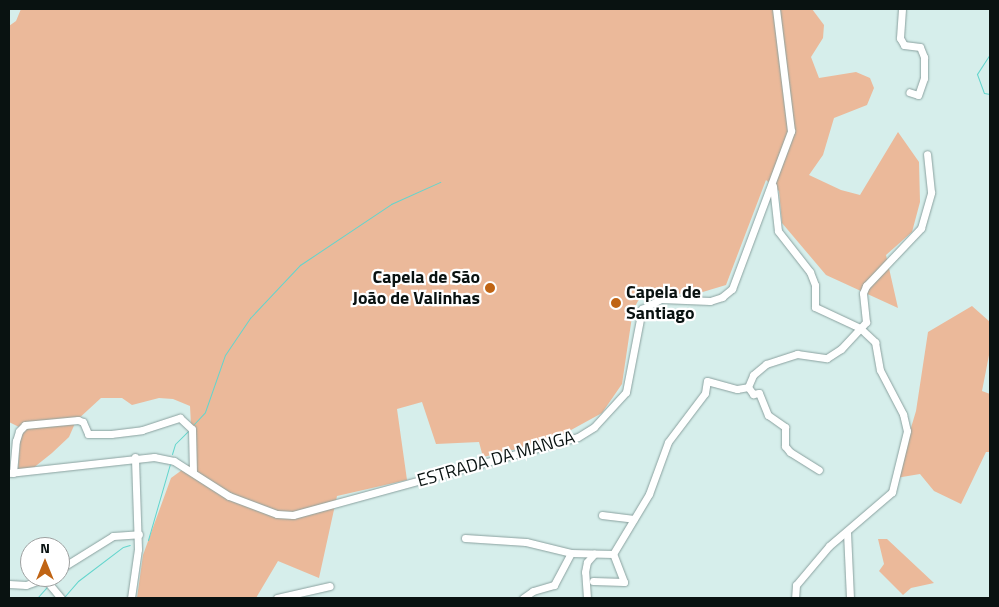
<!DOCTYPE html>
<meta charset="utf-8">
<style>
body{margin:0}
#map{position:relative;width:999px;height:607px;overflow:hidden;background:#d6eeeb;font-family:"Titillium Web",sans-serif}
div>[style]{position:absolute}
[style*='--x']{left:calc(var(--x)*1px);top:calc(var(--y)*1px);width:calc(var(--w)*1px);rotate:calc(var(--a)*1deg)}
.green>*{inset:0;background:#ebb99a}
.stream>*{height:1px;margin:-0.5px;padding:0 0.5px;transform-origin:0.5px;border-radius:0.5px;background:#63d5cd}
.roads{filter:drop-shadow(0 0 1px #8aa19f) drop-shadow(0 0 1px #8aa19f)}
.minor>*{height:7px;margin:-3.5px;padding:0 3.5px;transform-origin:3.5px;border-radius:3.5px;background:#fff}
.dots>*{width:14px;height:14px;translate:-50% -50%;box-sizing:border-box;border:2px solid #fff;border-radius:50%}
span{translate:-50% -50%;white-space:nowrap;text-align:center;line-height:1.15;-webkit-text-stroke:4.5px #fff;paint-order:stroke}
.poi-label{font-size:18px;color:#091211;font-weight:700}
.right{translate:-100% -50%;text-align:right}
.left{translate:0 -50%;text-align:left}
.street-label{font-size:18px;color:#091211}
.frame{position:absolute;inset:0;border:10px solid #091211;pointer-events:none}
.north{position:absolute;left:20px;top:537px;width:50px;height:50px;box-sizing:border-box;background:#fff;border:1px solid #9da0a0;border-radius:50%;rotate:0deg;font-size:14px;font-weight:700;line-height:20px;text-align:center;color:#091211}
.north::after{content:'';display:block;margin:auto;width:18px;height:22px;background:#c06414;clip-path:polygon(50% 0,100% 100%,50% 72%,0 100%)}
</style>
<div id="map">
<div class="green">
<i style="clip-path:polygon(21px 9px,812px 9px,824px 25px,823px 38px,811px 57px,819px 78px,856px 72px,870px 78px,874px 88px,867px 105px,834px 118px,823px 155px,809px 175px,841px 190px,860px 195px,898px 132px,919px 162px,920px 202px,912px 232px,886px 255px,898px 308px,826px 275px,782px 223px,779px 191px,766px 180px,726px 285px,696px 294px,646px 293px,638px 301px,633px 310px,622px 384px,602px 413px,551px 441px,483px 457px,479px 442px,436px 444px,422px 402px,397px 409px,407px 480px,337px 496px,319px 578px,278px 561px,256px 598px,137px 598px,143px 555px,171px 478px,193px 462px,190px 406px,173px 399px,159px 398px,132px 405px,122px 398px,101px 398px,76px 421px,69px 437px,52px 453px,32px 469px,18px 470px,21px 428px,9px 422px,9px 26px,16px 21px)"></i>
<i style="clip-path:polygon(972px 306px,990px 322px,990px 350px,982px 391px,990px 394px,990px 452px,986px 452px,961px 504px,934px 491px,920px 474px,896px 478px,916px 411px,928px 332px)"></i>
<i style="clip-path:polygon(878px 539px,887px 539px,934px 583px,911px 588px,903px 595px,879px 571px,884px 564px)"></i>
</div>
<div class="stream">
<i style="--x:990;--y:54;--w:24;--a:123"></i>
<i style="--x:977;--y:74;--w:20;--a:70"></i>
<i style="--x:984;--y:93;--w:6;--a:9"></i>
<i style="--x:194;--y:424;--w:16;--a:-47"></i>
<i style="--x:205;--y:412;--w:60;--a:-70.7"></i>
<i style="--x:225;--y:355;--w:45;--a:-56"></i>
<i style="--x:250;--y:318;--w:73;--a:-46.7"></i>
<i style="--x:300;--y:265;--w:110;--a:-33.8"></i>
<i style="--x:391;--y:204;--w:54;--a:-24.2"></i>
<i style="--x:172;--y:454;--w:10;--a:-73"></i>
<i style="--x:175;--y:444;--w:18;--a:-45"></i>
<i style="--x:148;--y:540;--w:79;--a:-73.9"></i>
<i style="--x:65;--y:596;--w:20;--a:-49"></i>
<i style="--x:78;--y:581;--w:56;--a:-37.1"></i>
<i style="--x:123;--y:547;--w:7;--a:-16"></i>
<i style="--x:37;--y:598;--w:15;--a:-48"></i>
</div>
<div class="roads">
<div class="minor">
<i style="--x:902;--y:9;--w:29;--a:94"></i>
<i style="--x:900;--y:38;--w:8;--a:60"></i>
<i style="--x:904;--y:45;--w:16;--a:7"></i>
<i style="--x:920;--y:47;--w:11;--a:68"></i>
<i style="--x:924;--y:57;--w:21;--a:90"></i>
<i style="--x:924;--y:78;--w:18;--a:109"></i>
<i style="--x:918;--y:95;--w:9;--a:-162"></i>
<i style="--x:773;--y:186;--w:45;--a:83.7"></i>
<i style="--x:778;--y:231;--w:52;--a:52"></i>
<i style="--x:810;--y:272;--w:14;--a:69"></i>
<i style="--x:815;--y:285;--w:22;--a:90"></i>
<i style="--x:815;--y:307;--w:50;--a:25"></i>
<i style="--x:860;--y:328;--w:21;--a:43"></i>
<i style="--x:875;--y:342;--w:28;--a:80"></i>
<i style="--x:880;--y:370;--w:50;--a:62.4"></i>
<i style="--x:903;--y:414;--w:17;--a:77"></i>
<i style="--x:907;--y:431;--w:63;--a:103.8"></i>
<i style="--x:892;--y:492;--w:83;--a:139.4"></i>
<i style="--x:829;--y:546;--w:51;--a:130.2"></i>
<i style="--x:796;--y:585;--w:13;--a:94"></i>
<i style="--x:748;--y:387;--w:9;--a:54"></i>
<i style="--x:753;--y:394;--w:6;--a:-9"></i>
<i style="--x:759;--y:393;--w:24;--a:68"></i>
<i style="--x:768;--y:415;--w:21;--a:35"></i>
<i style="--x:785;--y:427;--w:19;--a:90"></i>
<i style="--x:785;--y:446;--w:8;--a:50"></i>
<i style="--x:790;--y:452;--w:34;--a:32"></i>
<i style="--x:9;--y:473;--w:146;--a:-6.3"></i>
<i style="--x:154;--y:457;--w:20;--a:11"></i>
<i style="--x:174;--y:461;--w:65;--a:32.5"></i>
<i style="--x:229;--y:496;--w:51;--a:20.6"></i>
<i style="--x:277;--y:514;--w:16;--a:4"></i>
<i style="--x:293;--y:515;--w:295;--a:-15.3"></i>
<i style="--x:578;--y:437;--w:19;--a:-32"></i>
<i style="--x:594;--y:427;--w:47;--a:-47.6"></i>
<i style="--x:626;--y:392;--w:85;--a:-79.1"></i>
<i style="--x:642;--y:309;--w:21;--a:-28"></i>
<i style="--x:661;--y:299;--w:49;--a:2.3"></i>
<i style="--x:710;--y:301;--w:13;--a:-18"></i>
<i style="--x:722;--y:297;--w:13;--a:-39"></i>
<i style="--x:732;--y:289;--w:169;--a:-69.5"></i>
<i style="--x:791;--y:131;--w:123;--a:-97"></i>
<i style="--x:13;--y:473;--w:32;--a:-85"></i>
<i style="--x:16;--y:441;--w:10;--a:-73"></i>
<i style="--x:19;--y:431;--w:8;--a:-45"></i>
<i style="--x:25;--y:425;--w:53;--a:-5.4"></i>
<i style="--x:78;--y:420;--w:5;--a:22"></i>
<i style="--x:83;--y:422;--w:13;--a:67"></i>
<i style="--x:88;--y:434;--w:23;--a:0"></i>
<i style="--x:111;--y:434;--w:31;--a:-7"></i>
<i style="--x:142;--y:430;--w:40;--a:-18"></i>
<i style="--x:180;--y:418;--w:16;--a:43"></i>
<i style="--x:192;--y:429;--w:43;--a:88.7"></i>
<i style="--x:602;--y:515;--w:32;--a:7"></i>
<i style="--x:847;--y:532;--w:66;--a:87.4"></i>
<i style="--x:465;--y:538;--w:61;--a:3.8"></i>
<i style="--x:526;--y:542;--w:46;--a:13.7"></i>
<i style="--x:571;--y:553;--w:42;--a:1.4"></i>
<i style="--x:613;--y:554;--w:70;--a:-59"></i>
<i style="--x:649;--y:494;--w:55;--a:-69.9"></i>
<i style="--x:668;--y:442;--w:61;--a:-52.9"></i>
<i style="--x:705;--y:393;--w:12;--a:-81"></i>
<i style="--x:707;--y:381;--w:31;--a:15"></i>
<i style="--x:737;--y:389;--w:11;--a:-10"></i>
<i style="--x:748;--y:387;--w:13;--a:-67"></i>
<i style="--x:753;--y:375;--w:17;--a:-40"></i>
<i style="--x:766;--y:364;--w:33;--a:-18"></i>
<i style="--x:797;--y:354;--w:30;--a:8"></i>
<i style="--x:827;--y:358;--w:17;--a:-33"></i>
<i style="--x:841;--y:349;--w:37;--a:-47"></i>
<i style="--x:866;--y:322;--w:29;--a:-96"></i>
<i style="--x:863;--y:293;--w:8;--a:-67"></i>
<i style="--x:866;--y:286;--w:80;--a:-46.5"></i>
<i style="--x:921;--y:228;--w:37;--a:-74"></i>
<i style="--x:931;--y:192;--w:38;--a:-96"></i>
<i style="--x:60;--y:569;--w:62;--a:-31.9"></i>
<i style="--x:113;--y:536;--w:26;--a:-4"></i>
<i style="--x:45;--y:579;--w:25;--a:50"></i>
<i style="--x:593;--y:581;--w:31;--a:2"></i>
<i style="--x:624;--y:582;--w:30;--a:-111"></i>
<i style="--x:9;--y:584;--w:17;--a:3"></i>
<i style="--x:26;--y:585;--w:23;--a:-20"></i>
<i style="--x:131;--y:598;--w:49;--a:-81.9"></i>
<i style="--x:138;--y:549;--w:92;--a:-91.9"></i>
<i style="--x:277;--y:598;--w:54;--a:-12.8"></i>
<i style="--x:523;--y:598;--w:12;--a:-35"></i>
<i style="--x:533;--y:591;--w:22;--a:-16"></i>
<i style="--x:554;--y:585;--w:36;--a:-62"></i>
<i style="--x:587;--y:598;--w:26;--a:-94"></i>
<i style="--x:585;--y:572;--w:10;--a:-79"></i>
<i style="--x:587;--y:562;--w:11;--a:-49"></i>
</div>
</div>
<div class="dots">
<i style="left:490px;top:288px;background:#c06414"></i>
<i style="left:616px;top:303px;background:#c06414"></i>
</div>
<div class="poi-label">
<span class="right" style="left:480px;top:288px">Capela de São<br>João de Valinhas</span>
<span class="left" style="left:626px;top:303px">Capela de<br>Santiago</span>
</div>
<div class="street-label">
<span style="left:496px;top:459px;rotate:-16deg">ESTRADA DA MANGA</span>
</div>
<div class="frame"></div>
<div class="north">N</div>
</div>
